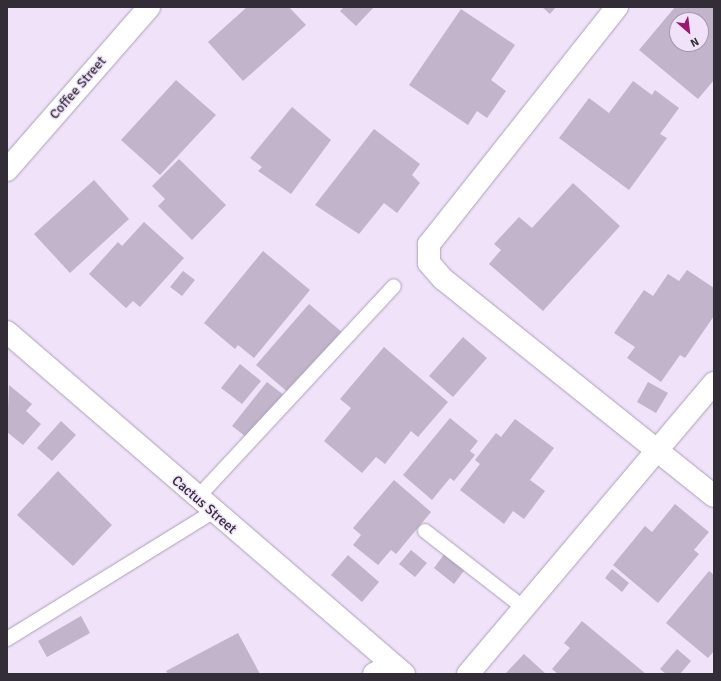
<!DOCTYPE html>
<style>
body{margin:0}
#map{position:relative;width:721px;height:681px;overflow:hidden;background:#efe2f9;font-family:Signika,sans-serif}
div>[style]{position:absolute}
[style*='--x']{left:calc(var(--x)*1px);top:calc(var(--y)*1px);width:calc(var(--w)*1px);rotate:calc(var(--a)*1deg)}
.building>*{inset:0;background:#c1b4cb}
.roads{filter:drop-shadow(0 0 1px #ab9fb5) drop-shadow(0 0 1px #ab9fb5)}
.service>*{height:14px;margin:-7px;padding:0 7px;transform-origin:7px;border-radius:7px;background:#fff}
.minor>*{height:22px;margin:-11px;padding:0 11px;transform-origin:11px;border-radius:11px;background:#fff}
.tertiary>*{height:22px;margin:-11px;padding:0 11px;transform-origin:11px;border-radius:11px;background:#fff}
span{translate:-50% -50%;white-space:nowrap;text-align:center;line-height:1.15;-webkit-text-stroke:3px #efe2f9;paint-order:stroke}
.street-label{font-size:14px;color:#322d36}
.frame{position:absolute;inset:0;border:8px solid #322d36;pointer-events:none}
.north{position:absolute;left:669px;top:12px;width:40px;height:40px;box-sizing:border-box;background:#efe2f9;border:1px solid #a39aab;border-radius:50%;rotate:152deg;font-size:11px;font-weight:700;line-height:16px;text-align:center;color:#322d36}
.north::after{content:'';display:block;margin:auto;width:14px;height:18px;background:#9b196e;clip-path:polygon(50% 0,100% 100%,50% 72%,0 100%)}
</style>
<div id="map">
<div class="building">
<i style="clip-path:polygon(247px 7px,289px 7px,306px 25px,243px 81px,208px 42px)"></i>
<i style="clip-path:polygon(344px 7px,374px 7px,356px 26px,340px 11px)"></i>
<i style="clip-path:polygon(542px 7px,556px 7px,550px 14px)"></i>
<i style="clip-path:polygon(evenodd,675px 7px,714px 7px,714px 80px,698px 99px,639px 50px,675px 7px,677px 20px,701px 20px,701px 44px,677px 44px,677px 20px)"></i>
<i style="clip-path:polygon(461px 9px,515px 45px,491px 80px,506px 91px,487px 118px,477px 111px,468px 125px,409px 85px)"></i>
<i style="clip-path:polygon(176px 80px,216px 115px,160px 175px,121px 140px)"></i>
<i style="clip-path:polygon(633px 81px,652px 95px,655px 90px,679px 108px,660px 134px,667px 138px,629px 190px,559px 138px,589px 98px,609px 113px)"></i>
<i style="clip-path:polygon(292px 107px,331px 140px,291px 194px,258px 171px,262px 167px,250px 158px)"></i>
<i style="clip-path:polygon(374px 129px,420px 164px,412px 175px,420px 183px,397px 213px,384px 203px,359px 234px,315px 205px)"></i>
<i style="clip-path:polygon(179px 159px,226px 205px,192px 240px,158px 206px,165px 199px,152px 186px)"></i>
<i style="clip-path:polygon(94px 180px,129px 219px,70px 273px,34px 234px)"></i>
<i style="clip-path:polygon(573px 183px,620px 226px,543px 311px,489px 264px,501px 250px,494px 244px,519px 217px,532px 228px)"></i>
<i style="clip-path:polygon(144px 222px,184px 258px,140px 307px,133px 301px,126px 308px,89px 274px,118px 242px,122px 246px)"></i>
<i style="clip-path:polygon(263px 251px,310px 290px,254px 358px,238px 345px,235px 349px,204px 323px)"></i>
<i style="clip-path:polygon(687px 270px,714px 288px,714px 316px,685px 358px,680px 355px,661px 382px,627px 358px,635px 347px,614px 333px,644px 290px,653px 296px,668px 274px,679px 281px)"></i>
<i style="clip-path:polygon(183px 271px,195px 280px,182px 296px,170px 287px)"></i>
<i style="clip-path:polygon(309px 304px,343px 333px,290px 394px,256px 365px)"></i>
<i style="clip-path:polygon(463px 337px,487px 358px,453px 397px,429px 376px)"></i>
<i style="clip-path:polygon(384px 347px,448px 402px,418px 437px,411px 431px,385px 464px,376px 457px,362px 473px,324px 441px,351px 408px,340px 399px)"></i>
<i style="clip-path:polygon(240px 364px,261px 381px,242px 404px,221px 388px)"></i>
<i style="clip-path:polygon(267px 382px,285px 396px,250px 440px,232px 426px)"></i>
<i style="clip-path:polygon(648px 382px,668px 393px,656px 413px,637px 402px)"></i>
<i style="clip-path:polygon(9px 385px,32px 404px,26px 411px,41px 424px,23px 445px,7px 432px)"></i>
<i style="clip-path:polygon(450px 418px,478px 441px,470px 451px,475px 455px,454px 481px,450px 478px,432px 500px,403px 475px)"></i>
<i style="clip-path:polygon(515px 419px,554px 448px,530px 480px,545px 491px,524px 519px,513px 511px,504px 524px,460px 490px,480px 464px,475px 460px,496px 433px,501px 437px)"></i>
<i style="clip-path:polygon(61px 421px,76px 435px,52px 461px,37px 448px)"></i>
<i style="clip-path:polygon(58px 471px,112px 525px,73px 566px,17px 515px)"></i>
<i style="clip-path:polygon(394px 480px,431px 512px,396px 554px,391px 550px,378px 565px,353px 545px,361px 535px,353px 528px)"></i>
<i style="clip-path:polygon(675px 504px,709px 532px,694px 550px,699px 554px,658px 603px,613px 565px,645px 526px,652px 532px)"></i>
<i style="clip-path:polygon(411px 550px,427px 563px,415px 577px,399px 564px)"></i>
<i style="clip-path:polygon(445px 553px,466px 568px,454px 584px,434px 568px)"></i>
<i style="clip-path:polygon(348px 555px,379px 582px,362px 602px,331px 575px)"></i>
<i style="clip-path:polygon(612px 569px,629px 583px,622px 592px,605px 578px)"></i>
<i style="clip-path:polygon(709px 571px,714px 575px,714px 651px,708px 658px,666px 623px)"></i>
<i style="clip-path:polygon(81px 616px,90px 633px,47px 657px,38px 641px)"></i>
<i style="clip-path:polygon(582px 621px,646px 674px,558px 674px,552px 669px,570px 648px,564px 643px)"></i>
<i style="clip-path:polygon(238px 633px,260px 674px,168px 674px,166px 671px)"></i>
<i style="clip-path:polygon(677px 649px,691px 661px,680px 674px,666px 674px,660px 669px)"></i>
<i style="clip-path:polygon(524px 654px,546px 674px,505px 674px)"></i>
</div>
<div class="roads">
<div class="service">
<i style="--x:197;--y:498;--w:289;--a:-47.1"></i>
<i style="--x:425;--y:531;--w:125;--a:37.9"></i>
<i style="--x:7;--y:639;--w:242;--a:-31.7"></i>
</div>
<div class="minor">
<i style="--x:617;--y:7;--w:303;--a:128.4"></i>
<i style="--x:429;--y:244;--w:19;--a:90"></i>
<i style="--x:429;--y:263;--w:21;--a:49"></i>
<i style="--x:443;--y:279;--w:347;--a:38.7"></i>
<i style="--x:7;--y:170;--w:216;--a:-48.9"></i>
<i style="--x:374;--y:674;--w:19;--a:-28"></i>
<i style="--x:468;--y:674;--w:381;--a:-49.8"></i>
</div>
<div class="tertiary">
<i style="--x:7;--y:332;--w:524;--a:40.74"></i>
</div>
</div>
<div class="street-label">
<span style="left:78px;top:88px;rotate:-49deg">Coffee Street</span>
<span style="left:204px;top:505px;rotate:41deg">Cactus Street</span>
</div>
<div class="frame"></div>
<div class="north">N</div>
</div>
